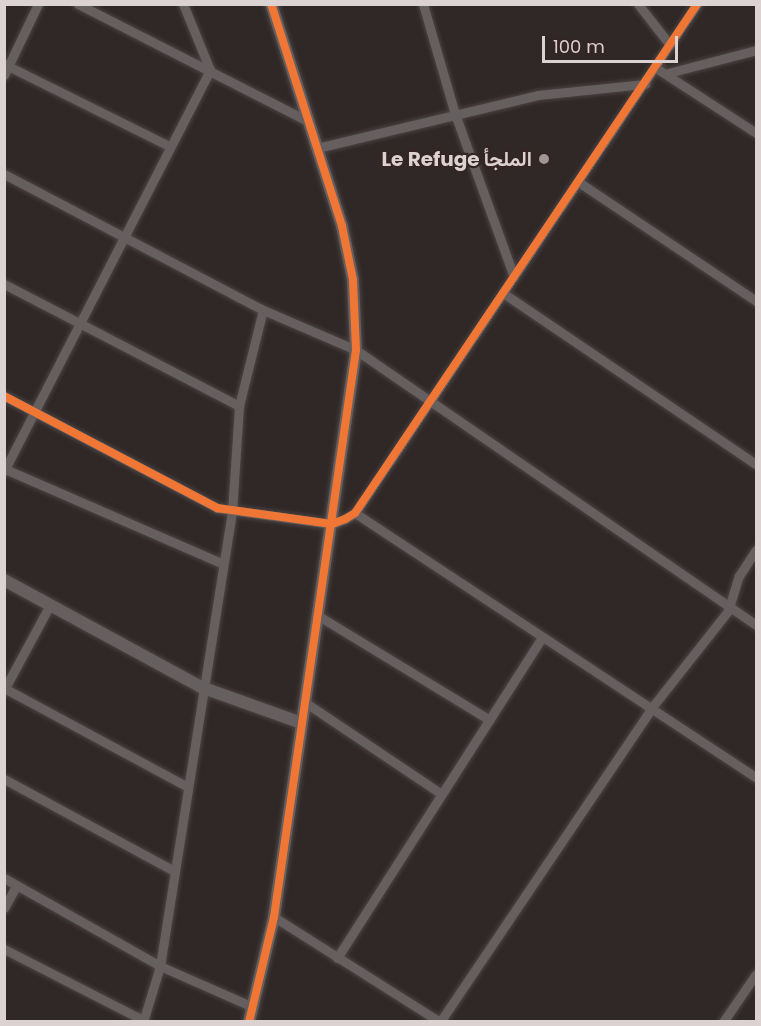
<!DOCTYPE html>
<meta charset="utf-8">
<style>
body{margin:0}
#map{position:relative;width:761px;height:1026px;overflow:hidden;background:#302827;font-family:Poppins,Vazirmatn,sans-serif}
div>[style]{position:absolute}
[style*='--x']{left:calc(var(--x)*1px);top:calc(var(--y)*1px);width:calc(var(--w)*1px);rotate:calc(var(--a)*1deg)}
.roads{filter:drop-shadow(0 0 2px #4b4443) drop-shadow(0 0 2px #4b4443)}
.minor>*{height:9px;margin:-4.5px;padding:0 4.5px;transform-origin:4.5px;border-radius:4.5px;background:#665f5f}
.tertiary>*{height:12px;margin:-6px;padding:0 6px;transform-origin:6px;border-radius:6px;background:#665f5f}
.cycleway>*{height:8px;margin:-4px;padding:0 4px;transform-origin:4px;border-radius:4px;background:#f07635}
.dots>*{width:16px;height:16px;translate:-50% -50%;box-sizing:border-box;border:3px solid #342523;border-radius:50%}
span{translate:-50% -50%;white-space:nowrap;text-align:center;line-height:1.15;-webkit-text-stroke:4.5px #342523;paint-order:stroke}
.poi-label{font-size:20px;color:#dcd2d1;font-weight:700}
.right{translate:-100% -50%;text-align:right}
.frame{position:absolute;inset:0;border:6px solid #dcd2d1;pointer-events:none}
.scale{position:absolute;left:542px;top:36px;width:136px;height:27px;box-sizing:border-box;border:3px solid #dcd2d1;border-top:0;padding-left:8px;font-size:18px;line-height:21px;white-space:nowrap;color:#dcd2d1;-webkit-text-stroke:4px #342523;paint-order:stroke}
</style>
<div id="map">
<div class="roads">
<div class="minor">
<i style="--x:78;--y:4;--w:258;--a:27"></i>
<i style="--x:423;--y:4;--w:115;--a:73.8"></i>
<i style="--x:455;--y:114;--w:173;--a:70.1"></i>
<i style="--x:638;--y:4;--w:52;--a:52"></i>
<i style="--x:4;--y:64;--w:186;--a:26.4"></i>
<i style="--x:656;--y:68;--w:119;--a:33"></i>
<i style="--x:668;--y:73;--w:91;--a:-14.6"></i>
<i style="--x:4;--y:75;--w:79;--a:-64.4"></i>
<i style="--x:317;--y:148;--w:227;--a:-13.5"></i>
<i style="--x:538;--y:95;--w:108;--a:-5.9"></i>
<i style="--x:4;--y:174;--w:293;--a:27.7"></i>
<i style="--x:263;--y:310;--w:101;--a:23.3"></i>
<i style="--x:356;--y:350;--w:485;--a:34.5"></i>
<i style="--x:580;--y:183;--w:212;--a:33.8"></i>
<i style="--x:4;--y:284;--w:265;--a:27.4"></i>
<i style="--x:503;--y:293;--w:305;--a:34.1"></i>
<i style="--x:4;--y:396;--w:241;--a:27.7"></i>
<i style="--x:217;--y:508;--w:116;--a:7.9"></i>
<i style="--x:332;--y:524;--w:14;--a:-21"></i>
<i style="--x:345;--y:519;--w:12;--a:-31"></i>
<i style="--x:355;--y:513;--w:613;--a:-56.1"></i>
<i style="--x:5;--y:469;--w:236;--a:23.5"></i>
<i style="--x:4;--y:471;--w:451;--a:-62.8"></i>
<i style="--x:210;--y:70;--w:71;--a:-112.2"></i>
<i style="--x:355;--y:513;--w:480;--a:33.4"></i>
<i style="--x:317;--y:615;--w:202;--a:31.3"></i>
<i style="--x:4;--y:688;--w:207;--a:28.3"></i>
<i style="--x:4;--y:690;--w:97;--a:-61.6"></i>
<i style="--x:303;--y:701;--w:165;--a:33.9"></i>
<i style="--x:4;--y:779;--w:193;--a:28.4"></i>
<i style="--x:4;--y:878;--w:179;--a:29.4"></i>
<i style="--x:160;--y:966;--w:102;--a:23.8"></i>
<i style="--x:4;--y:908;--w:26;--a:-61"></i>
<i style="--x:274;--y:917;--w:196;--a:32.3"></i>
<i style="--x:4;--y:949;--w:156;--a:27.1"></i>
<i style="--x:337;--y:958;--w:381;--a:-57.4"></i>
<i style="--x:143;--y:1022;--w:59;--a:-73.1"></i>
<i style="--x:160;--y:966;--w:460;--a:-81"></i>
<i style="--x:232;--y:512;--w:106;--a:-86.2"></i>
<i style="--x:239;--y:406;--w:99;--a:-76"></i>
<i style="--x:440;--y:1022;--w:381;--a:-56"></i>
<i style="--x:653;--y:706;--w:121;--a:-51.7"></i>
<i style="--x:728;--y:611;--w:37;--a:-73"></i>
<i style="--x:739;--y:576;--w:31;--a:-57"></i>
<i style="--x:723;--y:1022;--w:58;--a:-55.5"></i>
</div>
<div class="tertiary">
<i style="--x:4;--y:580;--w:224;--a:28.5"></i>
<i style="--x:201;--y:687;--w:104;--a:19.7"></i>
<i style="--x:249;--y:1022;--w:108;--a:-76.6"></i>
<i style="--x:274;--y:917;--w:573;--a:-81.77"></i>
<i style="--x:356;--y:350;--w:70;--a:-92.5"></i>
<i style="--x:353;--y:280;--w:55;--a:-101.5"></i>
<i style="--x:342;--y:226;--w:233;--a:-107.7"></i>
</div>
</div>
<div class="cycleway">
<i style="--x:4;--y:396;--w:241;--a:27.7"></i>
<i style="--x:217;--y:508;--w:116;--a:7.9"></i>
<i style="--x:332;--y:524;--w:14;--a:-21"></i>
<i style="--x:345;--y:519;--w:12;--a:-31"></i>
<i style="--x:355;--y:513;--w:613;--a:-56.1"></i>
<i style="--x:249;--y:1022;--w:108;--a:-76.6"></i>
<i style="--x:274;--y:917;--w:573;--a:-81.77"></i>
<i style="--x:356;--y:350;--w:70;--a:-92.5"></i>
<i style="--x:353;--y:280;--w:55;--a:-101.5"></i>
<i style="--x:342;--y:226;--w:233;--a:-107.7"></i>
</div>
<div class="dots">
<i style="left:544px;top:159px;background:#a09696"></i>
</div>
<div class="poi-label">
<span class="right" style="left:532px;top:159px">Le Refuge الملجأ</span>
</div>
<div class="frame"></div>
<div class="scale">100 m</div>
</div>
